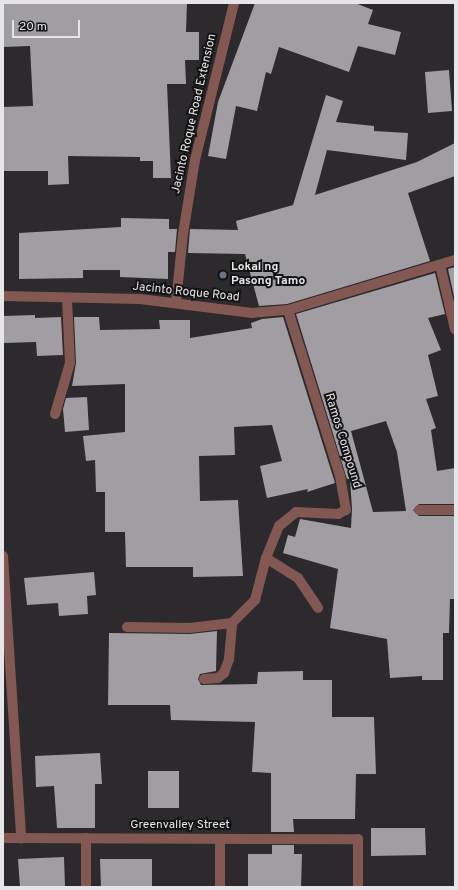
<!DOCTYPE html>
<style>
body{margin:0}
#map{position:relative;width:458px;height:890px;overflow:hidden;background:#2c2a2d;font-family:Overpass,sans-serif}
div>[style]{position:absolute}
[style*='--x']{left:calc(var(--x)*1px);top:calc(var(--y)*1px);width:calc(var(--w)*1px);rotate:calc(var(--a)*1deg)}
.building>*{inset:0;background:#a09ea2}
.minor>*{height:10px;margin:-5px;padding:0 5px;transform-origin:5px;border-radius:5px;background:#835853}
.dots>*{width:11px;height:11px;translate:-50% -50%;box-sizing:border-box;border:2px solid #141314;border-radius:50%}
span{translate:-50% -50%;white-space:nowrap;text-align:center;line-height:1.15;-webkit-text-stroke:4px #141314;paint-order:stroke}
.street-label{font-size:12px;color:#e6e5e7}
.poi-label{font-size:12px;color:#e6e5e7;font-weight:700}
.left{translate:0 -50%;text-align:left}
.frame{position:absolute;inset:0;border:4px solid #e6e5e7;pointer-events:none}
.scale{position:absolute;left:12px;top:20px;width:68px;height:18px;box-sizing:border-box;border:2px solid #e6e5e7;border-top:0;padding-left:5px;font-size:12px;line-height:14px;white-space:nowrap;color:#e6e5e7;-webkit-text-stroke:3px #141314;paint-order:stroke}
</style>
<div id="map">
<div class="building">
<i style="clip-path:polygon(3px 3px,187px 3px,186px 32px,199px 32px,199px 60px,185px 60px,186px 84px,167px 84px,171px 178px,153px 178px,153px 161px,140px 161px,140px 157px,68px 156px,69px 184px,48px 185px,48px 171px,3px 171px,3px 107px,33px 106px,30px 46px,3px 47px)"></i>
<i style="clip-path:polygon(255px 3px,355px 3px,373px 10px,368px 24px,401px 32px,395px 55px,358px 46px,349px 72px,279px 47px,271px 74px,266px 72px,257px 111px,236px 106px,226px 159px,208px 156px,218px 102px)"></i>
<i style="clip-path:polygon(449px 70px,452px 111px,428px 113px,425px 72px)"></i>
<i style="clip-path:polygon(326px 95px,343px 101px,336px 122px,374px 126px,374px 131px,408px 133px,406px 160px,327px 150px,315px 195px,417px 162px,455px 143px,455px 176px,408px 193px,430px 261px,287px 304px,259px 306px,245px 254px,188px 253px,190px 229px,238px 230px,236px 221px,293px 205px)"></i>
<i style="clip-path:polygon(121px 218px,169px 219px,169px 229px,177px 229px,175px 252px,168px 252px,168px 279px,120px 277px,120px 270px,83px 270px,83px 278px,19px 279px,19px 233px,121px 227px)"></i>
<i style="clip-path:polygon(455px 267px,455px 301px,448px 269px)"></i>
<i style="clip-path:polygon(evenodd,435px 273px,445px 314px,428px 318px,441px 350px,428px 355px,438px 396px,426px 399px,436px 428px,431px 430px,437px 471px,455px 468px,455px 504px,419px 504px,413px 510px,419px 516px,455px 516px,455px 599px,450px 599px,449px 633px,443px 633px,443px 680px,422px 680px,422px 676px,390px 678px,387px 639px,330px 628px,338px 569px,283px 553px,288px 535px,295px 537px,300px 519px,351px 528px,352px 509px,350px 479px,347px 479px,296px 314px,435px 273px,386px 421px,397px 452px,406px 511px,373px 512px,351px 431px,386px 421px)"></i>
<i style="clip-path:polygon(35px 315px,35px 318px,61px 317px,63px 355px,37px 356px,36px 342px,3px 343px,3px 316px)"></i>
<i style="clip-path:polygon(74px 317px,99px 317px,100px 330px,160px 329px,159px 320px,190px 320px,190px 338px,252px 328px,251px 323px,262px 319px,283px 317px,335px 483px,307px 492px,308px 489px,267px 498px,260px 466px,282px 461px,272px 425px,234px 427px,235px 455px,199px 456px,200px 501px,238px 500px,243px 576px,193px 577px,193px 567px,126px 567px,125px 532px,105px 532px,105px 492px,96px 492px,95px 460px,86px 461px,83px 436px,125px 432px,125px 384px,72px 386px,76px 363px)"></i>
<i style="clip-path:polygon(87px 397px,89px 430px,65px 432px,63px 409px,66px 398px)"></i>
<i style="clip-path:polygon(94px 572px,96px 595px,87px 596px,88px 614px,59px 616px,58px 603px,27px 605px,24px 578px)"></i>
<i style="clip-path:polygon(217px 631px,216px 671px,200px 674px,198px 679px,201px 685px,257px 684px,258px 672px,303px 671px,303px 680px,332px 680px,332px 717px,374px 717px,376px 774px,356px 774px,355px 819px,293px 819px,294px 832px,271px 832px,271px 773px,252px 772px,255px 722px,171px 720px,170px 705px,108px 705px,109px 633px,190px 634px)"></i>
<i style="clip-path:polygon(100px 753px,102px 784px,95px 784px,95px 828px,57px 828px,54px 786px,36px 787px,35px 756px)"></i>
<i style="clip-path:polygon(148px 771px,179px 771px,179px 808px,148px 808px)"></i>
<i style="clip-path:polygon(371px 828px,425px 828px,426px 855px,371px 856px)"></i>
<i style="clip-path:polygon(272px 845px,294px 845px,294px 854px,302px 854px,301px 887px,248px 887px,248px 854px,272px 854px)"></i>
<i style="clip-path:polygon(64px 857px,65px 887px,20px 887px,18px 859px)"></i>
<i style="clip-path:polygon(100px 859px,152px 859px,152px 887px,101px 887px)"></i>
</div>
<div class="minor">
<i style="--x:440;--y:265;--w:66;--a:76.8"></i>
<i style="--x:3;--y:296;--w:137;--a:1.3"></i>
<i style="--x:140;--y:299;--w:113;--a:7.1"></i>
<i style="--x:252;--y:313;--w:36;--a:-5"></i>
<i style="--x:288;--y:310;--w:174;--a:-16.7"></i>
<i style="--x:176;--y:302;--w:68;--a:-84.1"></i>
<i style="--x:183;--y:234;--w:75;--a:-80.8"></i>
<i style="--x:195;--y:160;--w:162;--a:-76"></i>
<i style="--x:55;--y:414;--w:53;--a:-73.6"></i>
<i style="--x:70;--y:363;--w:64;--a:-92.7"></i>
<i style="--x:419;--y:510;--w:36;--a:0"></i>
<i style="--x:3;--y:556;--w:283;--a:86.3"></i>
<i style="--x:266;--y:558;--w:38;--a:32"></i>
<i style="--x:298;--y:578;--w:36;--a:56"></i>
<i style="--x:127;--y:627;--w:63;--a:0.9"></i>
<i style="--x:190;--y:628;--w:42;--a:-6.8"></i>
<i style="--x:232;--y:623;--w:33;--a:-45"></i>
<i style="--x:255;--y:600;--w:43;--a:-75.3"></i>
<i style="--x:266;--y:558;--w:35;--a:-68"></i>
<i style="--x:279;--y:526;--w:22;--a:-39"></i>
<i style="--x:296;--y:512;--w:42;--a:2.7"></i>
<i style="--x:338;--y:514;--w:9;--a:-27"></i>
<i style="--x:346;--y:510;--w:35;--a:-100"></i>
<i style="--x:340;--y:476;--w:174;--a:-107.4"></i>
<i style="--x:204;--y:679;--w:14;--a:-4"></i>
<i style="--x:218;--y:678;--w:8;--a:-40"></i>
<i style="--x:224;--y:673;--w:15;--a:-70"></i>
<i style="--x:229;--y:659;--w:36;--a:-85"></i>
<i style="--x:3;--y:838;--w:355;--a:0.2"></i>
<i style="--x:358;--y:839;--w:48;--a:90"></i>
<i style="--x:86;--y:887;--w:49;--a:-90"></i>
<i style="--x:220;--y:887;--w:48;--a:-90"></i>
</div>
<div class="dots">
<i style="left:223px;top:275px;background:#6b7280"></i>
</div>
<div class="street-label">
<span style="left:195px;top:114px;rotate:-77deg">Jacinto Roque Road Extension</span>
<span style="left:186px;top:293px;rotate:6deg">Jacinto Roque Road</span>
<span style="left:342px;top:441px;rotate:73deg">Ramos Compound</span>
<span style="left:180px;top:826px">Greenvalley Street</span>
</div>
<div class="poi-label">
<span class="left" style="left:231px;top:275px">Lokal ng<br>Pasong Tamo</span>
</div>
<div class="frame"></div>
<div class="scale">20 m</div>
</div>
